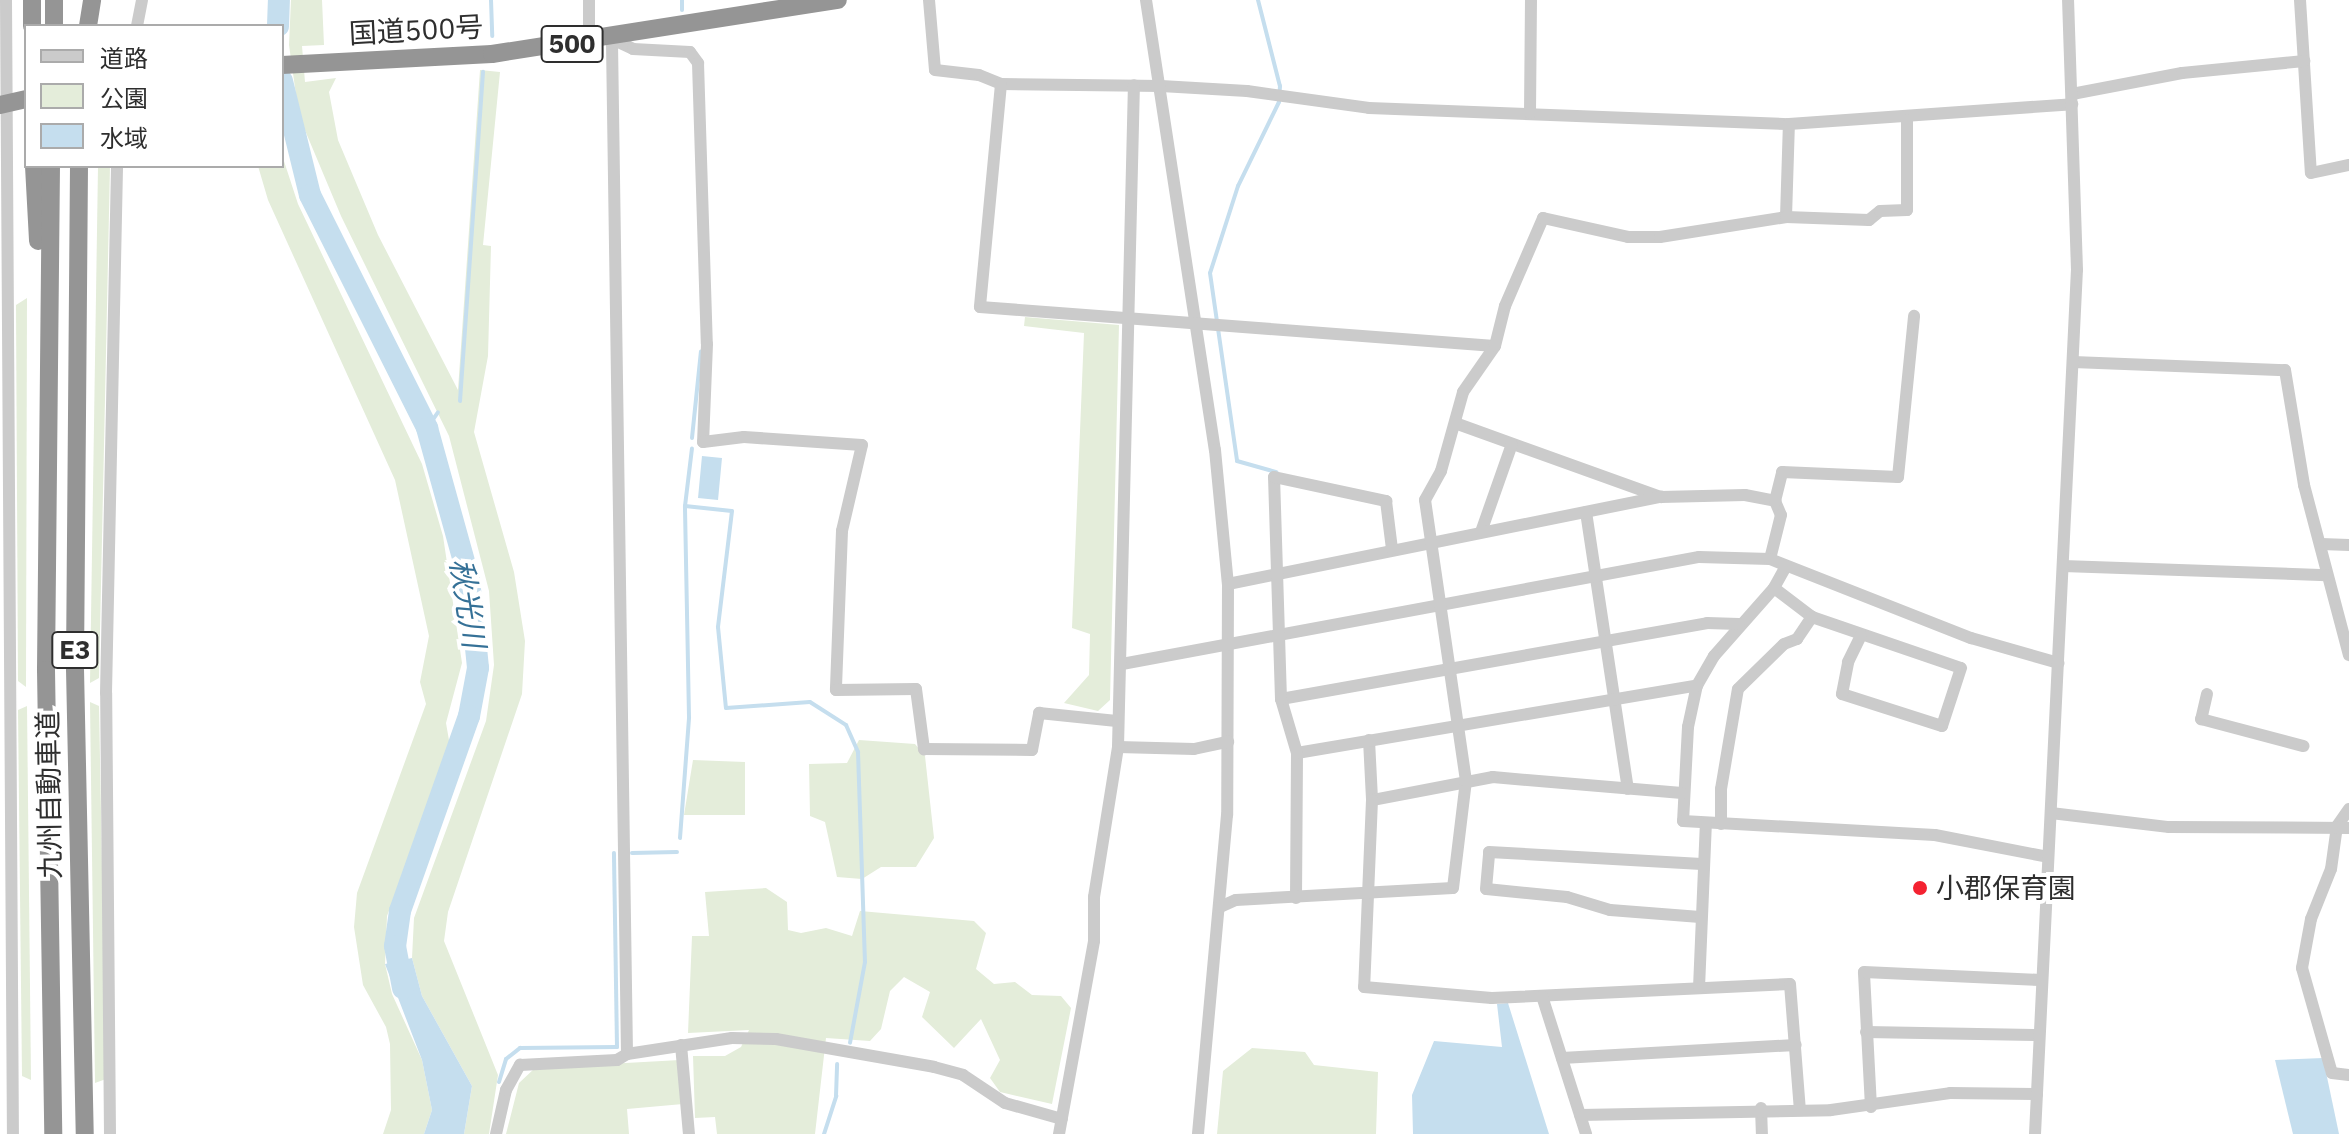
<!DOCTYPE html>
<meta charset="utf-8">
<style>
body{margin:0}
#map{position:relative;width:2349px;height:1134px;overflow:hidden;background:#fff;font-family:"IBM Plex Sans","Noto Sans JP",sans-serif}
div>[style]{position:absolute}
[style*='--x']{left:calc(var(--x)*1px);top:calc(var(--y)*1px);width:calc(var(--w)*1px);rotate:calc(var(--a)*1deg)}
.green>*{inset:0;background:#e4edda}
.water>*{inset:0;background:#c5deee}
.stream>*{height:4px;margin:-2px;padding:0 2px;transform-origin:2px;border-radius:2px;background:#c5deee}
.river>*{height:22px;margin:-11px;padding:0 11px;transform-origin:11px;border-radius:11px;background:#c5deee}
.minor>*{height:12px;margin:-6px;padding:0 6px;transform-origin:6px;border-radius:6px;background:#cbcbcb}
.highway>*{height:18px;margin:-9px;padding:0 9px;transform-origin:9px;border-radius:9px;background:#959595}
.dots>*{width:22px;height:22px;translate:-50% -50%;box-sizing:border-box;border:4px solid #fff;border-radius:50%}
span{translate:-50% -50%;white-space:nowrap;text-align:center;line-height:1.15;-webkit-text-stroke:8px #fff;paint-order:stroke}
.shield-label span{padding:2px 6px;background:#fff;border:2px solid;border-radius:6px;-webkit-text-stroke-width:0}
.shield-label{font-size:26px;color:#2e2e2e;font-weight:700}
.street-label{font-size:28px;color:#2e2e2e}
.poi-label{font-size:28px;color:#2e2e2e}
.left{translate:0 -50%;text-align:left}
.water-label{font-size:30px;color:#357197;font-style:italic}
.legend{position:absolute;left:24px;top:24px;width:260px;height:144px;box-sizing:border-box;background:#fff;border:2px solid #ababab;margin:0;padding:10px 14px;list-style:none;font-size:24px;color:#2e2e2e}
.legend li{display:flex;align-items:center;gap:16px;height:40px}
.legend b{width:40px;border:2px solid #ababab}
</style>
<div id="map">
<div class="green">
<i style="clip-path:polygon(291px 0,322px 0,324px 45px,302px 46px,305px 82px,336px 78px,329px 92px,338px 140px,378px 235px,458px 390px,480px 70px,500px 72px,483px 245px,491px 246px,488px 356px,474px 432px,514px 572px,525px 641px,522px 694px,448px 912px,444px 941px,498px 1075px,489px 1134px,464px 1134px,472px 1086px,422px 996px,412px 958px,414px 918px,486px 721px,494px 665px,489px 591px,449px 436px,341px 216px,299px 116px,289px 45px)"></i>
<i style="clip-path:polygon(282px 155px,298px 204px,422px 464px,443px 536px,462px 663px,446px 723px,450px 746px,387px 916px,385px 964px,392px 994px,422px 1060px,432px 1110px,424px 1134px,383px 1134px,391px 1110px,390px 1044px,386px 1027px,363px 985px,354px 927px,357px 893px,426px 704px,420px 682px,429px 636px,395px 480px,268px 200px,258px 166px,282px 166px)"></i>
<i style="clip-path:polygon(98px 166px,110px 166px,99px 678px,90px 683px)"></i>
<i style="clip-path:polygon(27px 298px,26px 687px,18px 681px,16px 305px)"></i>
<i style="clip-path:polygon(1025px 317px,1119px 325px,1110px 700px,1098px 711px,1064px 703px,1089px 675px,1090px 634px,1072px 628px,1084px 333px,1024px 326px)"></i>
<i style="clip-path:polygon(90px 702px,99px 706px,106px 1079px,95px 1083px)"></i>
<i style="clip-path:polygon(27px 706px,31px 1080px,22px 1076px,18px 710px)"></i>
<i style="clip-path:polygon(859px 740px,915px 744px,925px 756px,934px 838px,916px 867px,881px 867px,862px 879px,837px 877px,825px 822px,810px 816px,809px 764px,847px 763px)"></i>
<i style="clip-path:polygon(693px 760px,745px 762px,745px 815px,684px 815px)"></i>
<i style="clip-path:polygon(766px 888px,787px 902px,788px 930px,801px 933px,826px 928px,852px 936px,860px 911px,974px 921px,986px 933px,976px 969px,994px 984px,1015px 982px,1032px 995px,1061px 996px,1071px 1008px,1052px 1104px,1000px 1092px,990px 1078px,1000px 1060px,981px 1019px,954px 1048px,922px 1017px,930px 992px,904px 977px,890px 991px,881px 1029px,870px 1041px,826px 1038px,815px 1134px,717px 1134px,715px 1117px,695px 1118px,693px 1056px,725px 1056px,741px 1047px,749px 1030px,688px 1033px,692px 936px,709px 936px,705px 892px)"></i>
<i style="clip-path:polygon(1252px 1048px,1305px 1052px,1314px 1065px,1378px 1072px,1376px 1134px,1217px 1134px,1223px 1071px)"></i>
<i style="clip-path:polygon(680px 1060px,683px 1104px,627px 1109px,629px 1134px,683px 1134px,506px 1134px,519px 1083px,535px 1068px)"></i>
</div>
<div class="water">
<i style="clip-path:polygon(702px 456px,722px 458px,718px 500px,698px 498px)"></i>
<i style="clip-path:polygon(412px 958px,422px 996px,472px 1086px,464px 1134px,424px 1134px,432px 1110px,422px 1060px,385px 964px)"></i>
<i style="clip-path:polygon(1508px 1003px,1549px 1134px,1413px 1134px,1412px 1095px,1434px 1041px,1502px 1047px,1497px 1004px)"></i>
<i style="clip-path:polygon(2323px 1058px,2339px 1134px,2293px 1134px,2275px 1060px)"></i>
</div>
<div class="stream">
<i style="--x:491;--y:0;--w:36;--a:88"></i>
<i style="--x:1258;--y:0;--w:89;--a:75.7"></i>
<i style="--x:1280;--y:86;--w:16;--a:94"></i>
<i style="--x:1279;--y:102;--w:93;--a:116"></i>
<i style="--x:1238;--y:186;--w:91;--a:107.8"></i>
<i style="--x:1210;--y:273;--w:190;--a:81.8"></i>
<i style="--x:1237;--y:461;--w:41;--a:15.8"></i>
<i style="--x:682;--y:10;--w:10;--a:-90"></i>
<i style="--x:460;--y:401;--w:330;--a:-86"></i>
<i style="--x:427;--y:428;--w:19;--a:-55"></i>
<i style="--x:692;--y:438;--w:87;--a:-84.1"></i>
<i style="--x:685;--y:506;--w:47;--a:6.1"></i>
<i style="--x:732;--y:511;--w:117;--a:96.9"></i>
<i style="--x:718;--y:627;--w:81;--a:84.4"></i>
<i style="--x:726;--y:708;--w:84;--a:-4.1"></i>
<i style="--x:810;--y:702;--w:43;--a:32.6"></i>
<i style="--x:846;--y:725;--w:30;--a:66"></i>
<i style="--x:858;--y:752;--w:210;--a:88.1"></i>
<i style="--x:865;--y:962;--w:82;--a:100.5"></i>
<i style="--x:680;--y:838;--w:121;--a:-85.7"></i>
<i style="--x:689;--y:717;--w:211;--a:-91.1"></i>
<i style="--x:685;--y:506;--w:58;--a:-83.1"></i>
<i style="--x:632;--y:853;--w:45;--a:-1.3"></i>
<i style="--x:499;--y:1082;--w:24;--a:-73"></i>
<i style="--x:506;--y:1059;--w:18;--a:-38"></i>
<i style="--x:520;--y:1048;--w:97;--a:-0.6"></i>
<i style="--x:617;--y:1047;--w:194;--a:-90.9"></i>
<i style="--x:824;--y:1134;--w:40;--a:-72"></i>
<i style="--x:836;--y:1096;--w:32;--a:-88"></i>
</div>
<div class="river">
<i style="--x:278;--y:26;--w:26;--a:-88"></i>
<i style="--x:282;--y:81;--w:117;--a:76.2"></i>
<i style="--x:310;--y:195;--w:261;--a:63.3"></i>
<i style="--x:427;--y:428;--w:157;--a:74.5"></i>
<i style="--x:469;--y:579;--w:89;--a:84.2"></i>
<i style="--x:478;--y:668;--w:49;--a:100.6"></i>
<i style="--x:469;--y:716;--w:207;--a:109.5"></i>
<i style="--x:400;--y:911;--w:35;--a:98"></i>
<i style="--x:395;--y:946;--w:43;--a:79.2"></i>
</div>
<div class="minor">
<i style="--x:6;--y:0;--w:1134;--a:89.65"></i>
<i style="--x:929;--y:0;--w:70;--a:85.1"></i>
<i style="--x:935;--y:70;--w:44;--a:6.5"></i>
<i style="--x:979;--y:75;--w:24;--a:22"></i>
<i style="--x:1001;--y:84;--w:160;--a:0.7"></i>
<i style="--x:1161;--y:86;--w:86;--a:3.3"></i>
<i style="--x:1247;--y:91;--w:123;--a:7.9"></i>
<i style="--x:1369;--y:108;--w:420;--a:2.2"></i>
<i style="--x:1789;--y:124;--w:284;--a:-4"></i>
<i style="--x:1146;--y:0;--w:455;--a:81.3"></i>
<i style="--x:1215;--y:450;--w:135;--a:84.5"></i>
<i style="--x:1228;--y:584;--w:231;--a:90.2"></i>
<i style="--x:1227;--y:815;--w:320;--a:95.2"></i>
<i style="--x:2300;--y:0;--w:173;--a:86.4"></i>
<i style="--x:2311;--y:173;--w:39;--a:-12"></i>
<i style="--x:137;--y:26;--w:26;--a:-79"></i>
<i style="--x:589;--y:42;--w:42;--a:-90"></i>
<i style="--x:1001;--y:84;--w:224;--a:95.4"></i>
<i style="--x:980;--y:307;--w:516;--a:4.33"></i>
<i style="--x:2072;--y:94;--w:112;--a:-10.8"></i>
<i style="--x:2182;--y:73;--w:123;--a:-5.6"></i>
<i style="--x:1530;--y:113;--w:113;--a:-89.5"></i>
<i style="--x:1786;--y:217;--w:93;--a:-88.2"></i>
<i style="--x:2073;--y:362;--w:212;--a:2.2"></i>
<i style="--x:2285;--y:370;--w:117;--a:80.6"></i>
<i style="--x:2304;--y:485;--w:176;--a:75.2"></i>
<i style="--x:1455;--y:423;--w:219;--a:19.8"></i>
<i style="--x:1661;--y:497;--w:84;--a:-1.4"></i>
<i style="--x:1745;--y:495;--w:31;--a:11"></i>
<i style="--x:1775;--y:501;--w:15;--a:67"></i>
<i style="--x:1781;--y:515;--w:45;--a:104"></i>
<i style="--x:1775;--y:501;--w:30;--a:-76"></i>
<i style="--x:1782;--y:472;--w:116;--a:2.5"></i>
<i style="--x:1898;--y:477;--w:162;--a:-84.3"></i>
<i style="--x:1586;--y:512;--w:280;--a:81.4"></i>
<i style="--x:1481;--y:532;--w:93;--a:-70.6"></i>
<i style="--x:2321;--y:544;--w:28;--a:2"></i>
<i style="--x:2063;--y:566;--w:264;--a:2"></i>
<i style="--x:1785;--y:568;--w:23;--a:119"></i>
<i style="--x:1774;--y:588;--w:91;--a:131.4"></i>
<i style="--x:1714;--y:656;--w:34;--a:120"></i>
<i style="--x:1697;--y:685;--w:43;--a:102.1"></i>
<i style="--x:1688;--y:727;--w:94;--a:93"></i>
<i style="--x:1683;--y:821;--w:252;--a:3.2"></i>
<i style="--x:1935;--y:835;--w:115;--a:11"></i>
<i style="--x:1228;--y:584;--w:442;--a:-11.4"></i>
<i style="--x:1774;--y:588;--w:48;--a:37.3"></i>
<i style="--x:1812;--y:617;--w:157;--a:18.9"></i>
<i style="--x:1961;--y:668;--w:61;--a:108.1"></i>
<i style="--x:1942;--y:726;--w:105;--a:-162.3"></i>
<i style="--x:1842;--y:694;--w:33;--a:-79"></i>
<i style="--x:1848;--y:662;--w:30;--a:-64"></i>
<i style="--x:1122;--y:664;--w:587;--a:-10.51"></i>
<i style="--x:1699;--y:557;--w:71;--a:1.6"></i>
<i style="--x:1770;--y:559;--w:216;--a:21.5"></i>
<i style="--x:1971;--y:638;--w:91;--a:16"></i>
<i style="--x:2207;--y:694;--w:26;--a:103"></i>
<i style="--x:2201;--y:719;--w:106;--a:14.8"></i>
<i style="--x:1281;--y:699;--w:433;--a:-10.1"></i>
<i style="--x:1707;--y:623;--w:32;--a:2"></i>
<i style="--x:1369;--y:740;--w:60;--a:87.1"></i>
<i style="--x:1118;--y:747;--w:76;--a:1.5"></i>
<i style="--x:1194;--y:749;--w:35;--a:-12"></i>
<i style="--x:1297;--y:753;--w:406;--a:-9.6"></i>
<i style="--x:1682;--y:793;--w:190;--a:-175.2"></i>
<i style="--x:1493;--y:777;--w:123;--a:169.2"></i>
<i style="--x:1372;--y:800;--w:187;--a:92.4"></i>
<i style="--x:1364;--y:987;--w:128;--a:4.9"></i>
<i style="--x:1492;--y:998;--w:298;--a:-2.7"></i>
<i style="--x:1790;--y:984;--w:126;--a:85.5"></i>
<i style="--x:2349;--y:809;--w:21;--a:125"></i>
<i style="--x:2337;--y:826;--w:43;--a:97.9"></i>
<i style="--x:2331;--y:869;--w:54;--a:111.8"></i>
<i style="--x:2311;--y:919;--w:50;--a:100.4"></i>
<i style="--x:2302;--y:968;--w:109;--a:74.1"></i>
<i style="--x:2332;--y:1073;--w:17;--a:7"></i>
<i style="--x:2051;--y:813;--w:119;--a:6.8"></i>
<i style="--x:2169;--y:827;--w:180;--a:0.3"></i>
<i style="--x:1721;--y:824;--w:35;--a:-90"></i>
<i style="--x:1721;--y:789;--w:101;--a:-80.4"></i>
<i style="--x:1738;--y:689;--w:64;--a:-44.4"></i>
<i style="--x:1784;--y:644;--w:14;--a:-21"></i>
<i style="--x:1797;--y:639;--w:27;--a:-56"></i>
<i style="--x:1296;--y:898;--w:145;--a:-89.6"></i>
<i style="--x:1297;--y:753;--w:56;--a:-106.5"></i>
<i style="--x:1281;--y:699;--w:222;--a:-91.8"></i>
<i style="--x:1274;--y:477;--w:115;--a:12.1"></i>
<i style="--x:1386;--y:501;--w:48;--a:82.9"></i>
<i style="--x:1220;--y:907;--w:17;--a:-24"></i>
<i style="--x:1236;--y:900;--w:217;--a:-3.2"></i>
<i style="--x:1453;--y:888;--w:108;--a:-83.1"></i>
<i style="--x:1466;--y:781;--w:284;--a:-98.3"></i>
<i style="--x:1425;--y:500;--w:33;--a:-61"></i>
<i style="--x:1441;--y:471;--w:82;--a:-74.4"></i>
<i style="--x:1463;--y:392;--w:56;--a:-55.2"></i>
<i style="--x:1495;--y:346;--w:41;--a:-76"></i>
<i style="--x:1505;--y:306;--w:96;--a:-66.6"></i>
<i style="--x:1543;--y:218;--w:87;--a:12.6"></i>
<i style="--x:1628;--y:237;--w:32;--a:0"></i>
<i style="--x:1660;--y:237;--w:128;--a:-9"></i>
<i style="--x:1786;--y:217;--w:83;--a:2.1"></i>
<i style="--x:1869;--y:220;--w:14;--a:-39"></i>
<i style="--x:1880;--y:211;--w:27;--a:-2"></i>
<i style="--x:1907;--y:210;--w:90;--a:-90"></i>
<i style="--x:1700;--y:917;--w:90;--a:-175.6"></i>
<i style="--x:1610;--y:910;--w:45;--a:-163.2"></i>
<i style="--x:1567;--y:897;--w:81;--a:-174.4"></i>
<i style="--x:1486;--y:889;--w:37;--a:-85"></i>
<i style="--x:1489;--y:852;--w:213;--a:3.2"></i>
<i style="--x:1699;--y:988;--w:164;--a:-87.6"></i>
<i style="--x:1542;--y:996;--w:145;--a:72.3"></i>
<i style="--x:1866;--y:1032;--w:173;--a:1"></i>
<i style="--x:681;--y:1045;--w:89;--a:84.9"></i>
<i style="--x:627;--y:1054;--w:1015;--a:-90.85"></i>
<i style="--x:612;--y:39;--w:23;--a:25"></i>
<i style="--x:633;--y:49;--w:57;--a:3"></i>
<i style="--x:690;--y:52;--w:14;--a:54"></i>
<i style="--x:698;--y:63;--w:281;--a:88.2"></i>
<i style="--x:707;--y:344;--w:98;--a:92.3"></i>
<i style="--x:703;--y:442;--w:41;--a:-7"></i>
<i style="--x:744;--y:437;--w:118;--a:3.9"></i>
<i style="--x:862;--y:445;--w:88;--a:103.1"></i>
<i style="--x:842;--y:531;--w:159;--a:92.2"></i>
<i style="--x:836;--y:690;--w:80;--a:-0.7"></i>
<i style="--x:916;--y:689;--w:61;--a:82.4"></i>
<i style="--x:924;--y:749;--w:108;--a:0.5"></i>
<i style="--x:1032;--y:750;--w:38;--a:-79"></i>
<i style="--x:1039;--y:713;--w:78;--a:5.9"></i>
<i style="--x:1562;--y:1058;--w:234;--a:-3.2"></i>
<i style="--x:1871;--y:1107;--w:135;--a:-93"></i>
<i style="--x:1864;--y:972;--w:177;--a:2.6"></i>
<i style="--x:1761;--y:1108;--w:26;--a:88"></i>
<i style="--x:1580;--y:1115;--w:251;--a:-1.1"></i>
<i style="--x:1831;--y:1110;--w:120;--a:-8.1"></i>
<i style="--x:1950;--y:1093;--w:87;--a:0.7"></i>
<i style="--x:110;--y:1134;--w:441;--a:-90.5"></i>
<i style="--x:106;--y:693;--w:527;--a:-88.8"></i>
<i style="--x:496;--y:1134;--w:45;--a:-77.2"></i>
<i style="--x:506;--y:1090;--w:29;--a:-61"></i>
<i style="--x:520;--y:1065;--w:97;--a:-3"></i>
<i style="--x:617;--y:1060;--w:12;--a:-31"></i>
<i style="--x:627;--y:1054;--w:106;--a:-8.7"></i>
<i style="--x:732;--y:1038;--w:44;--a:1.3"></i>
<i style="--x:776;--y:1039;--w:160;--a:10"></i>
<i style="--x:934;--y:1067;--w:30;--a:15"></i>
<i style="--x:963;--y:1075;--w:50;--a:33.7"></i>
<i style="--x:1005;--y:1103;--w:59;--a:15.7"></i>
<i style="--x:1059;--y:1134;--w:196;--a:-79.7"></i>
<i style="--x:1094;--y:941;--w:44;--a:-90"></i>
<i style="--x:1094;--y:897;--w:152;--a:-80.9"></i>
<i style="--x:1118;--y:747;--w:662;--a:-88.62"></i>
<i style="--x:2035;--y:1134;--w:865;--a:-87.22"></i>
<i style="--x:2077;--y:270;--w:270;--a:-91.9"></i>
</div>
<div class="highway">
<i style="--x:32;--y:26;--w:26;--a:-90"></i>
<i style="--x:54;--y:26;--w:26;--a:-90"></i>
<i style="--x:88;--y:26;--w:26;--a:-81"></i>
<i style="--x:282;--y:65;--w:210;--a:-3"></i>
<i style="--x:492;--y:54;--w:350;--a:-8.9"></i>
<i style="--x:0;--y:105;--w:27;--a:-13"></i>
<i style="--x:34;--y:166;--w:75;--a:86.9"></i>
<i style="--x:51;--y:166;--w:504;--a:90.57"></i>
<i style="--x:46;--y:670;--w:464;--a:89.1"></i>
<i style="--x:79;--y:166;--w:503;--a:90.46"></i>
<i style="--x:75;--y:669;--w:465;--a:88.8"></i>
</div>
<div class="dots">
<i style="left:1920px;top:888px;background:#f42231"></i>
</div>
<div class="shield-label">
<span style="left:572px;top:44px">500</span>
<span style="left:75px;top:650px">E3</span>
</div>
<div class="street-label">
<span style="left:416px;top:30px;rotate:-3deg">国道500号</span>
<span style="left:49px;top:795px;rotate:-91deg">九州自動車道</span>
</div>
<div class="poi-label">
<span class="left" style="left:1936px;top:888px">小郡保育園</span>
</div>
<div class="water-label">
<span style="left:468px;top:603px;rotate:81deg">秋光川</span>
</div>
<ul class="legend">
<li><b style="height:10px;background:#cbcbcb"></b>道路</li>
<li><b style="height:22px;background:#e4edda"></b>公園</li>
<li><b style="height:22px;background:#c5deee"></b>水域</li>
</ul>
</div>
